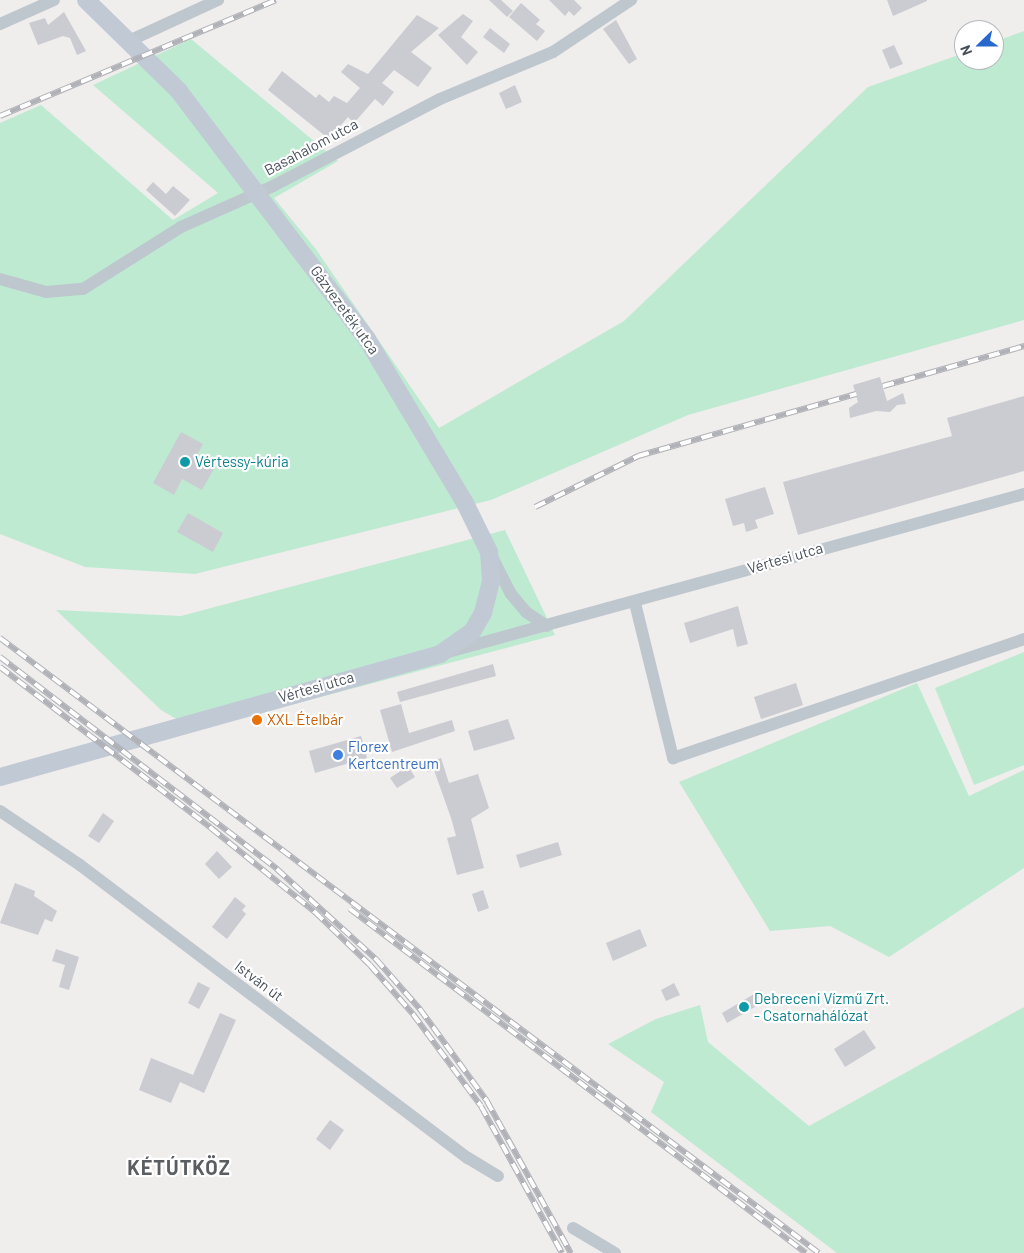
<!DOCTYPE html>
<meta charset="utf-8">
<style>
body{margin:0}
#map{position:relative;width:1024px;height:1253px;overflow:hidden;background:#f0eded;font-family:Barlow,sans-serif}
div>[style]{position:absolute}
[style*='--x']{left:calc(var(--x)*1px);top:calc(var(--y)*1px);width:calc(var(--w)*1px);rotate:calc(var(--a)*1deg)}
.green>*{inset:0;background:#beead2}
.building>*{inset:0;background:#caccd1}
.street>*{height:12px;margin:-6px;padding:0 6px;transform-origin:6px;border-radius:6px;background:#bfc7ce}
.secondary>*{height:18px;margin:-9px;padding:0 9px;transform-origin:9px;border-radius:9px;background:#c1c9d5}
.rail>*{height:5.5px;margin-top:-2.75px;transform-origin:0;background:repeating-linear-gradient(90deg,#fff 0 11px,#b0b2b7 0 22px);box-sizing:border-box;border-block:1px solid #b0b2b7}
.dots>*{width:14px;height:14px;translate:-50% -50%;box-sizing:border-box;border:2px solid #fff;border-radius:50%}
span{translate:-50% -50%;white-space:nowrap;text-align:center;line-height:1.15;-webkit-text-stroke:4.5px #fff;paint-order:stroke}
.street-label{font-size:15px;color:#474f59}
.culture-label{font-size:15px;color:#0d838f}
.left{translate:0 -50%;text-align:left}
.food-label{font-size:15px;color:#c56008}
.shop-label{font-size:15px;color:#366cbe}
.district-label{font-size:20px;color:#5a5d61;font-weight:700;letter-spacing:1px}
.north{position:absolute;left:954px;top:20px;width:50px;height:50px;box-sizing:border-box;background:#fff;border:1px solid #b5b9bd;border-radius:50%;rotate:248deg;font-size:14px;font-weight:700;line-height:20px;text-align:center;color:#474f59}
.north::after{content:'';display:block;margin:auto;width:18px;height:22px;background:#2768cf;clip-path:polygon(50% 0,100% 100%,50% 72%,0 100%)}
</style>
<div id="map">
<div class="green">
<i style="clip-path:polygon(1024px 31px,1024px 320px,688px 415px,491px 500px,195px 574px,85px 567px,0 534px,0 123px,41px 105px,173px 220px,218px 193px,93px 85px,191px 39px,338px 161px,274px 198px,315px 248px,439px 428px,624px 321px,868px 87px,964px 53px,964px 60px,994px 60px,994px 42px)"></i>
<i style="clip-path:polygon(505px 530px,555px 635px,195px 730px,161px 710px,56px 610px,181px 616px)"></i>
<i style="clip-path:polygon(1024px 652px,1024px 765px,974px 785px,935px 688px)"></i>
<i style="clip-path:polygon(917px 683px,969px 796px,1024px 770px,1024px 868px,889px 957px,830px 926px,770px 931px,679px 782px)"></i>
<i style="clip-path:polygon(700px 1005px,708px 1042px,809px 1126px,1024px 1007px,1024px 1253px,837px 1253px,651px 1112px,664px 1082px,608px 1044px,656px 1019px)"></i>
</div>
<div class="building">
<i style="clip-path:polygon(489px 0,501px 0,513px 11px,507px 17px)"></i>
<i style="clip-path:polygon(549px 0,574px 0,582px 8px,574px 16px,569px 11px,565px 16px)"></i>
<i style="clip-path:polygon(887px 0,927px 0,927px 1px,893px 16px)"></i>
<i style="clip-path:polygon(521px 3px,540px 20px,536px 24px,545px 31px,537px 41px,509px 17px)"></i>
<i style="clip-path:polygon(64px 12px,86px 51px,77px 55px,70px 38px,63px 36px,38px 45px,29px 23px,45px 18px,48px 25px)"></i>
<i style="clip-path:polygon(463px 14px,473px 21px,461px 37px,478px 52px,467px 65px,438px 35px)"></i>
<i style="clip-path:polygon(417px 15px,439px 28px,411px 52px,432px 68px,418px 87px,394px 70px,382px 83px,394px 92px,383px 106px,375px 99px,354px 123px,348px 117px,329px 139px,268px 90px,282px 71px,316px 98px,319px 94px,329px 102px,334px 96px,347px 103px,360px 88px,341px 72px,348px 64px,368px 74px)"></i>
<i style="clip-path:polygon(616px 20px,637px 59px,629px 64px,603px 29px)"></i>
<i style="clip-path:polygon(490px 28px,510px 44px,504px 53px,483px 37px)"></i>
<i style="clip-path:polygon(894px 45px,903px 64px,890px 69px,882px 50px)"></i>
<i style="clip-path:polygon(515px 85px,522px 102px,506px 109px,499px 93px)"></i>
<i style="clip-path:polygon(153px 182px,166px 194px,173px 186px,190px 200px,175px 216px,146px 190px)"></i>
<i style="clip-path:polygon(880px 377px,887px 401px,903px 393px,906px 404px,897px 405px,890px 412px,876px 411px,850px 418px,849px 408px,858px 402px,853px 385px)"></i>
<i style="clip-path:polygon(1024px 396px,1024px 471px,798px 535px,783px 482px,952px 436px,947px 418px)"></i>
<i style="clip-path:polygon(181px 432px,203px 444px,196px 457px,215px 467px,202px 490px,182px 479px,174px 495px,153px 483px)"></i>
<i style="clip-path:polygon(765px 487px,774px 514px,755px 520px,758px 528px,746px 532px,744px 523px,733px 526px,725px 499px)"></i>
<i style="clip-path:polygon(188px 513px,223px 533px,213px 552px,177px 532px)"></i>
<i style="clip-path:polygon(738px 606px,748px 644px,737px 647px,733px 629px,690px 643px,684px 623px)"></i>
<i style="clip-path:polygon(493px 664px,496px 676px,400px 702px,397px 692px)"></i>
<i style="clip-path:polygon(796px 683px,803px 705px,761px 719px,754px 697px)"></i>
<i style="clip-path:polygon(401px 704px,409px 733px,452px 720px,455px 731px,392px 752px,380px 710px)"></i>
<i style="clip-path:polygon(508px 719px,515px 739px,474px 751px,468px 731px)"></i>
<i style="clip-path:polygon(361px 736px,367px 758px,315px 773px,309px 751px)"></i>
<i style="clip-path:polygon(441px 758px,449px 783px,478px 774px,489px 808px,471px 819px,484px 868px,457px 875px,447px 838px,456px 836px,451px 818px,434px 770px,427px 772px,425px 763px)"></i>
<i style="clip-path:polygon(408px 766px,415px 777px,397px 788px,390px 778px)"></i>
<i style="clip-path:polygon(103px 813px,114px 821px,99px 843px,88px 836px)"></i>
<i style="clip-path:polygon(558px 842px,562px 855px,520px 868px,516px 855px)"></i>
<i style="clip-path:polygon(217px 851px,232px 867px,219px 879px,205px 864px)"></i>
<i style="clip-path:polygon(15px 883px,35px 891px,34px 896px,57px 911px,52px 922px,45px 919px,38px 935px,0 923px)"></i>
<i style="clip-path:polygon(483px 890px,489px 908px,478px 912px,472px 894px)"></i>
<i style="clip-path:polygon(235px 897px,246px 906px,242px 910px,246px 914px,227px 939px,212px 927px)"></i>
<i style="clip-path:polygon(640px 929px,647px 946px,613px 961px,606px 943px)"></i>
<i style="clip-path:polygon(56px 949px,79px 957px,69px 990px,59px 987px,65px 965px,52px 961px)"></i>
<i style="clip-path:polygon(198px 982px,210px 988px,199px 1009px,188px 1003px)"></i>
<i style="clip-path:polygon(674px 983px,680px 995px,666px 1001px,661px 990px)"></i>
<i style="clip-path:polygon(761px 990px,767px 1000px,727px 1023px,722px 1013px)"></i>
<i style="clip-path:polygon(220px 1013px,236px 1020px,204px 1093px,180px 1082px,171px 1103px,139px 1090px,151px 1058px,193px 1075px)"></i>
<i style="clip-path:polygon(864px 1030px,876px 1048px,845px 1067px,834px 1049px)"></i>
<i style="clip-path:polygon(330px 1120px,344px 1130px,330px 1150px,316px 1139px)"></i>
</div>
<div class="street">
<i style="--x:0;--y:24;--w:59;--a:-24"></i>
<i style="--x:131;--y:40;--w:96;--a:-24.7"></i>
<i style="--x:0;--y:279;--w:48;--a:15.8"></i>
<i style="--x:46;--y:292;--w:37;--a:-5"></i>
<i style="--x:83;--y:289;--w:116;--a:-32.3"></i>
<i style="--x:181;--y:227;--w:101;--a:-24"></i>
<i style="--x:273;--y:186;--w:188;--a:-27.5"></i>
<i style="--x:440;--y:99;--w:122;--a:-22.6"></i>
<i style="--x:553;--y:52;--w:94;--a:-33.7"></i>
<i style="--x:491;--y:555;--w:44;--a:62.9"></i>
<i style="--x:511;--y:594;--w:23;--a:50"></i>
<i style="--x:526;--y:612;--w:25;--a:34"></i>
<i style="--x:635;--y:603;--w:160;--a:76.2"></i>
<i style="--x:673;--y:758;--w:371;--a:-18.7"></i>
<i style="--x:448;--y:652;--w:597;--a:-15.34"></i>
<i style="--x:0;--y:811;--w:97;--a:34"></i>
<i style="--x:80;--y:865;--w:486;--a:37.1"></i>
<i style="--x:468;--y:1158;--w:35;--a:31"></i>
<i style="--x:573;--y:1228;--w:49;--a:30.8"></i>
</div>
<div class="secondary">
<i style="--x:0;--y:777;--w:457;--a:-15.6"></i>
<i style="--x:440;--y:654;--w:39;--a:-35"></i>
<i style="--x:472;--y:632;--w:22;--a:-60"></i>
<i style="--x:483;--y:613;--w:34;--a:-76"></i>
<i style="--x:491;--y:580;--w:28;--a:-94"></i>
<i style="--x:489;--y:552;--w:55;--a:-116.1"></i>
<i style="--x:465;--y:503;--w:191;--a:-120.9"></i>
<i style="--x:367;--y:339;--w:311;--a:-127.2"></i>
<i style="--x:179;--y:91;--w:130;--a:-135.6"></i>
</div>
<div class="rail">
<i style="--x:0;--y:116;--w:299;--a:-22.8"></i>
<i style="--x:883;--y:386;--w:147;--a:-15.8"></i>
<i style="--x:535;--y:507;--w:115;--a:-26.3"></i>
<i style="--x:638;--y:456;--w:227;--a:-15.9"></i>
<i style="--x:0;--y:638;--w:1024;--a:36.9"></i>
<i style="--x:0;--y:657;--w:349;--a:37.4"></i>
<i style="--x:277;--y:869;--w:134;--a:42.3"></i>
<i style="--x:376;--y:959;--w:67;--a:48.7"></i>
<i style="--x:420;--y:1009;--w:114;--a:53.9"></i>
<i style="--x:487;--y:1101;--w:174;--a:61.1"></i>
<i style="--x:0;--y:667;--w:265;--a:37.3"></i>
<i style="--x:211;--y:828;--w:134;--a:38.9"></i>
<i style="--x:315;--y:912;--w:76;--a:43.9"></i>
<i style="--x:370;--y:965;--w:65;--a:48.7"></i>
<i style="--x:413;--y:1014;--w:114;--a:53.5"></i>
<i style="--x:481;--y:1106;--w:168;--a:61.1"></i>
<i style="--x:350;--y:909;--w:571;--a:37.03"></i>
</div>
<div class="dots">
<i style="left:185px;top:462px;background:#0f9aa8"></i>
<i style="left:257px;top:720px;background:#e8710a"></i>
<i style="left:338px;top:755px;background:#3f7fe0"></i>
<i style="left:744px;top:1007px;background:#0f9aa8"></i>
</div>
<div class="street-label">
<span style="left:311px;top:147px;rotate:-28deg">Basahalom utca</span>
<span style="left:345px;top:310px;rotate:54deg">Gázvezeték utca</span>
<span style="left:785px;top:558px;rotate:-16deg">Vértesi utca</span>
<span style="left:316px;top:687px;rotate:-16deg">Vértesi utca</span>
<span style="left:259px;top:981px;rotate:37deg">István út</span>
</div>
<div class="culture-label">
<span class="left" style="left:195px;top:462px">Vértessy-kúria</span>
<span class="left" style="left:754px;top:1007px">Debreceni Vízmű Zrt.<br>- Csatornahálózat</span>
</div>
<div class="food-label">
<span class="left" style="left:267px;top:720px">XXL Ételbár</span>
</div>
<div class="shop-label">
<span class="left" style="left:348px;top:755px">Florex<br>Kertcentreum</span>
</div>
<div class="district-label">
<span style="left:179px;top:1167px">KÉTÚTKÖZ</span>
</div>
<div class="north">N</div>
</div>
